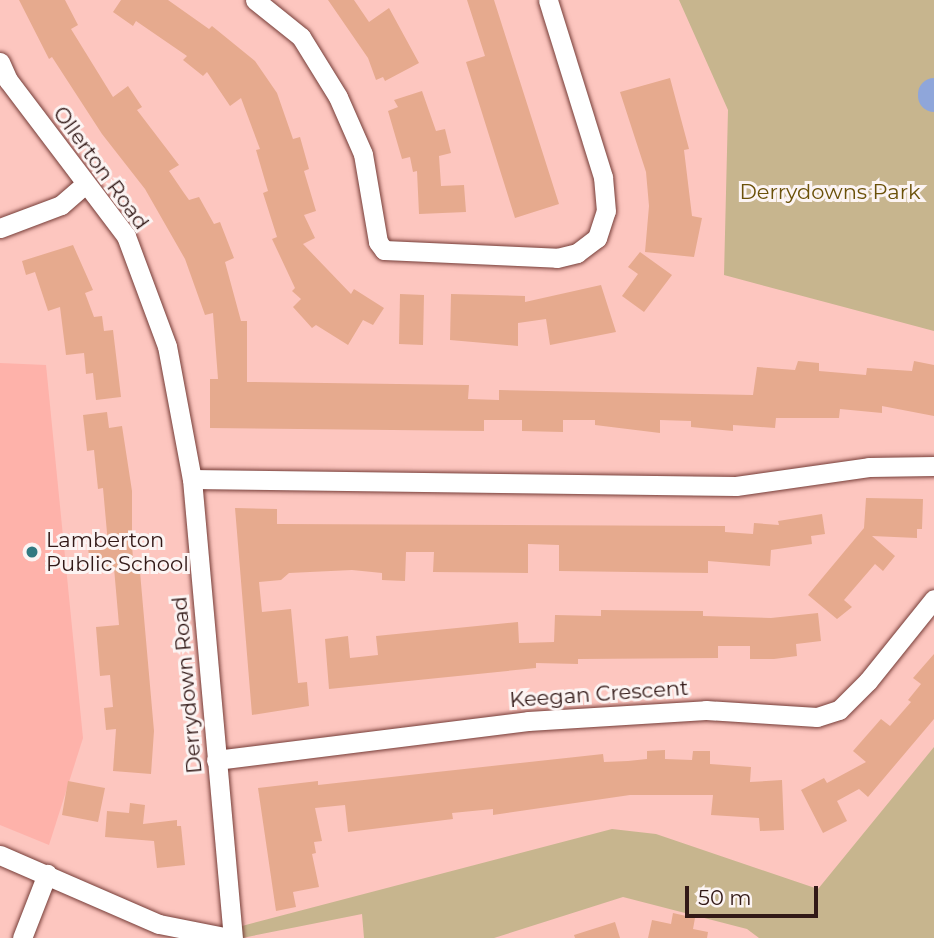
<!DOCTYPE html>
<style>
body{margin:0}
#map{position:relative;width:934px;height:938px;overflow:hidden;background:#fdc6bf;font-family:Montserrat,sans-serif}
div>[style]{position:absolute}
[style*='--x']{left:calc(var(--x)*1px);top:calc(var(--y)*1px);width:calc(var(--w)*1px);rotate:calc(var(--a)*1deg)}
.built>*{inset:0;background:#feb2aa}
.green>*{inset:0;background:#c7b58e}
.river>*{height:32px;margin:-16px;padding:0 16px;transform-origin:16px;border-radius:16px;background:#8fa6da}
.building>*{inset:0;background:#e6aa8e}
.roads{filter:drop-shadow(0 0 2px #753c37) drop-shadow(0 0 2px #753c37)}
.minor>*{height:19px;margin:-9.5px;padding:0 9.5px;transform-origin:9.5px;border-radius:9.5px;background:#fff}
.dots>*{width:19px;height:19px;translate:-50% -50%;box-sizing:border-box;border:4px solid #fcf4f3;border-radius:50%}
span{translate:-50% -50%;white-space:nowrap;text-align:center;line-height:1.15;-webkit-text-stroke:6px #fcf4f3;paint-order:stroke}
.street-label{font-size:21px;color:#321917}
.park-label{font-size:21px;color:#6b5109}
.poi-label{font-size:21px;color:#321917}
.left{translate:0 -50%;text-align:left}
.scale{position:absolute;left:685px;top:886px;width:133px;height:32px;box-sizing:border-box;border:4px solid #321917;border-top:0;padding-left:9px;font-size:21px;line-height:24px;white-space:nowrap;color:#321917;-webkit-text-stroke:5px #fcf4f3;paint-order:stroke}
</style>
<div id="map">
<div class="built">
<i style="clip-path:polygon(0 363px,46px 365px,83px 738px,49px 845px,0 825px)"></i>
</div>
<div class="green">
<i style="clip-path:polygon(679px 0,934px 0,934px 331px,724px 275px,728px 110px)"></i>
<i style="clip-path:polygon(934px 747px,934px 938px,759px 938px,747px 929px,623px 897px,494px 938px,364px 938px,362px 914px,242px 938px,242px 926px,612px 829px,656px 834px,818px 889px)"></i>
</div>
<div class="river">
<i style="--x:934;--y:94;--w:2;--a:90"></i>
</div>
<div class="building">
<i style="clip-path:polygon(19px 0,65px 0,78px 25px,71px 29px,113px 97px,128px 86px,142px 107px,137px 110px,179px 165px,169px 171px,184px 193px,189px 200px,199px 197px,214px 224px,220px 222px,234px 258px,225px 262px,241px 321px,247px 321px,247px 382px,469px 385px,468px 399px,499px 400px,499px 390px,753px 395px,757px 367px,795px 370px,798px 361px,819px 363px,819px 371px,866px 375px,867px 368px,912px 371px,914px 361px,934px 365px,934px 416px,882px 406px,882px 413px,840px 409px,839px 418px,776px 418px,775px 428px,733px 425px,733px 431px,691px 427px,691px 421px,660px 420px,660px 433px,595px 425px,595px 420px,563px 420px,563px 432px,522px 431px,522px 420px,484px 420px,484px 431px,210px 428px,210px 379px,218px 379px,213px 313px,205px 315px,185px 259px,145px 189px,102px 134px,52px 57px,49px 59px)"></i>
<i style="clip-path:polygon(121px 0,168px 0,209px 29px,212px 26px,255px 61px,277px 93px,293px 139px,300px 137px,309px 169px,304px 171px,316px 211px,304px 215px,315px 238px,303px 244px,351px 294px,354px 289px,384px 308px,373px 325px,363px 320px,348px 345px,316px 325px,312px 328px,293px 307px,301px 299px,292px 291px,295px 288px,272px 239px,277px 237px,263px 193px,268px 191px,256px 150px,260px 149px,241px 98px,230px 106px,207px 72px,203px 76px,183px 60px,187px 56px,136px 21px,133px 26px,113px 12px)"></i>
<i style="clip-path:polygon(328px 0,354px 0,369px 22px,389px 8px,419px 63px,385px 81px,383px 77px,376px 80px,368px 58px)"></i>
<i style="clip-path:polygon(467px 0,494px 0,559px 204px,515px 218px,466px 62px,485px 56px)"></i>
<i style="clip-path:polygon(670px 78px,689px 149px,684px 150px,692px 216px,702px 218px,694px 257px,645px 252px,649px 206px,646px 172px,620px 92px)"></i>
<i style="clip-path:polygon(422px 91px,436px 131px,445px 129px,451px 153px,439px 156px,441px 186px,464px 185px,466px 212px,419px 214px,417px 171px,413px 172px,410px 157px,402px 159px,388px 111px,398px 107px,394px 100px)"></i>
<i style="clip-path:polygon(73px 245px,93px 290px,85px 293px,94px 317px,102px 316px,104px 331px,113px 330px,121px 397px,96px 400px,93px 373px,86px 374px,84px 353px,66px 355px,60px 307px,48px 311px,35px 272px,26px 275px,22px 261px)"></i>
<i style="clip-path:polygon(640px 252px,672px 275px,644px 312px,622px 296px,638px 274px,628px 267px)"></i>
<i style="clip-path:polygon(601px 285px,616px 332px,550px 345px,546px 319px,518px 323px,518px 346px,450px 340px,451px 294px,525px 296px,525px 302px)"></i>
<i style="clip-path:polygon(400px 294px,424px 295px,423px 345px,399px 344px)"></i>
<i style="clip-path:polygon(107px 412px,109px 428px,122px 426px,132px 491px,132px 545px,134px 572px,140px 572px,154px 731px,151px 774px,113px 771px,116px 729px,106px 730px,104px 708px,113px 707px,110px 675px,100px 676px,96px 627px,119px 625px,114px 568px,90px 569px,88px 546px,108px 544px,103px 488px,98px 489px,94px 450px,87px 451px,83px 415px)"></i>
<i style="clip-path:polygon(866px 498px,923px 499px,922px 529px,917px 529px,917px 538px,872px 536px,895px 556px,883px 571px,875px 564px,844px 600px,852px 607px,837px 619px,808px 595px,864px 528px)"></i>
<i style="clip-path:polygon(235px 508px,277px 509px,277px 524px,725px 526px,725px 532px,753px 534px,754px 523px,779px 525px,778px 521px,822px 514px,825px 534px,811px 536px,812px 544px,771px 550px,770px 566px,708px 561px,708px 573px,559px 571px,559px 545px,528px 544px,528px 573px,433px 572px,434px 552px,406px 552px,405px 581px,382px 580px,382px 573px,352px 570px,289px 573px,281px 580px,259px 582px,262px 612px,291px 609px,298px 683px,307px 682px,309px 706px,252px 715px)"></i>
<i style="clip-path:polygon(601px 610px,703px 611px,703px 616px,771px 618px,818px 613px,821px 641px,796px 644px,797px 656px,774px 659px,750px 659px,750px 646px,718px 646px,718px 658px,578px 659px,578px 664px,536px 663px,536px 668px,329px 689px,325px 639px,348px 636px,350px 658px,378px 655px,376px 636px,518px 622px,519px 643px,554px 642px,555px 615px,601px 616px)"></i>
<i style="clip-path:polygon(934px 654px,934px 719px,868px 797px,859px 789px,837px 801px,847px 821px,823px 833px,801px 790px,824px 778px,827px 783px,866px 762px,853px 751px,881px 719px,890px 726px,911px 702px,908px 700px,921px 684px,913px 678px)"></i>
<i style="clip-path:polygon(665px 750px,665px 759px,692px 760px,693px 751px,710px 751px,710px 764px,751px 767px,750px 782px,782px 780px,784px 830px,760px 831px,759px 818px,711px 815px,713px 795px,630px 795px,493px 815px,493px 809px,452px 813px,453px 819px,348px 832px,345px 805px,315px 808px,322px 841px,314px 842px,316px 853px,312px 854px,319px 887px,293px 892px,296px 907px,276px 911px,258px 788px,318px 781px,318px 785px,603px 754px,604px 762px,628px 761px,647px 759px,647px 751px)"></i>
<i style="clip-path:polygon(68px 781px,105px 788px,98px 822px,62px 815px)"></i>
<i style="clip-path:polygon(130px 803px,145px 805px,143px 824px,177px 820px,177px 826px,181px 826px,185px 865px,157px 868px,154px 841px,105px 837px,107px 811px,129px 813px)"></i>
<i style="clip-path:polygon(673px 913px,695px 918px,693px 929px,708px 932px,707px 938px,648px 938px,652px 920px,671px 924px)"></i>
<i style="clip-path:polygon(615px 922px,620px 938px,575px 938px,574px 935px)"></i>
</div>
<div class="roads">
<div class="minor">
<i style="--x:255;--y:0;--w:59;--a:38.8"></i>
<i style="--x:301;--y:37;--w:70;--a:58.3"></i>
<i style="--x:338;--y:97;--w:62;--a:66.3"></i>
<i style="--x:363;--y:154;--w:89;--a:80.3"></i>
<i style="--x:378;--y:242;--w:10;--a:53"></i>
<i style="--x:384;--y:250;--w:173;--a:2.6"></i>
<i style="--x:557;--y:258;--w:21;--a:-14"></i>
<i style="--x:577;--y:253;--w:25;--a:-37"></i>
<i style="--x:597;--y:238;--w:28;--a:-72"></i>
<i style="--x:606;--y:211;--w:34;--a:-95"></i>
<i style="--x:603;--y:177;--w:185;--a:-107.3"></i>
<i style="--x:0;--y:62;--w:20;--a:66"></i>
<i style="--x:8;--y:80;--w:196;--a:52.9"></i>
<i style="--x:126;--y:236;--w:117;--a:69.6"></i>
<i style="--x:167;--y:346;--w:135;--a:79.4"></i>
<i style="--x:192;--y:479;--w:461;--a:84.9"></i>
<i style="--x:0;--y:228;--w:65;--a:-20.7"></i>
<i style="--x:61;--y:205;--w:30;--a:-41"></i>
<i style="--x:192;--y:479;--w:544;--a:0.74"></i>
<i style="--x:736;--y:486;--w:134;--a:-8.1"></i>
<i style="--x:869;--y:467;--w:65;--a:-0.9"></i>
<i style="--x:216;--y:760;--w:314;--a:-7.1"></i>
<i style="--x:528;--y:721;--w:178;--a:-3.5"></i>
<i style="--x:706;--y:710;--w:111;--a:3.6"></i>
<i style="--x:817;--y:717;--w:23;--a:-18"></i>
<i style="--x:839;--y:710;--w:41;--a:-45"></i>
<i style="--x:868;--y:681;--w:105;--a:-51.2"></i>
<i style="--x:0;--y:855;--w:173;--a:23.5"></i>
<i style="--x:159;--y:924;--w:72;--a:11.2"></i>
<i style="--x:22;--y:938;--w:69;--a:-68.7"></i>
</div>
</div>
<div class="dots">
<i style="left:32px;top:552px;background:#317981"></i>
</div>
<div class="street-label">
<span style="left:101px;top:168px;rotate:54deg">Ollerton Road</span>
<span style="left:187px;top:685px;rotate:-95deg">Derrydown Road</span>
<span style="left:599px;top:694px;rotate:-4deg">Keegan Crescent</span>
</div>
<div class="park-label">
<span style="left:830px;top:192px">Derrydowns Park</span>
</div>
<div class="poi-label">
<span class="left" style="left:46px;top:552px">Lamberton<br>Public School</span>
</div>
<div class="scale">50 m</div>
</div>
